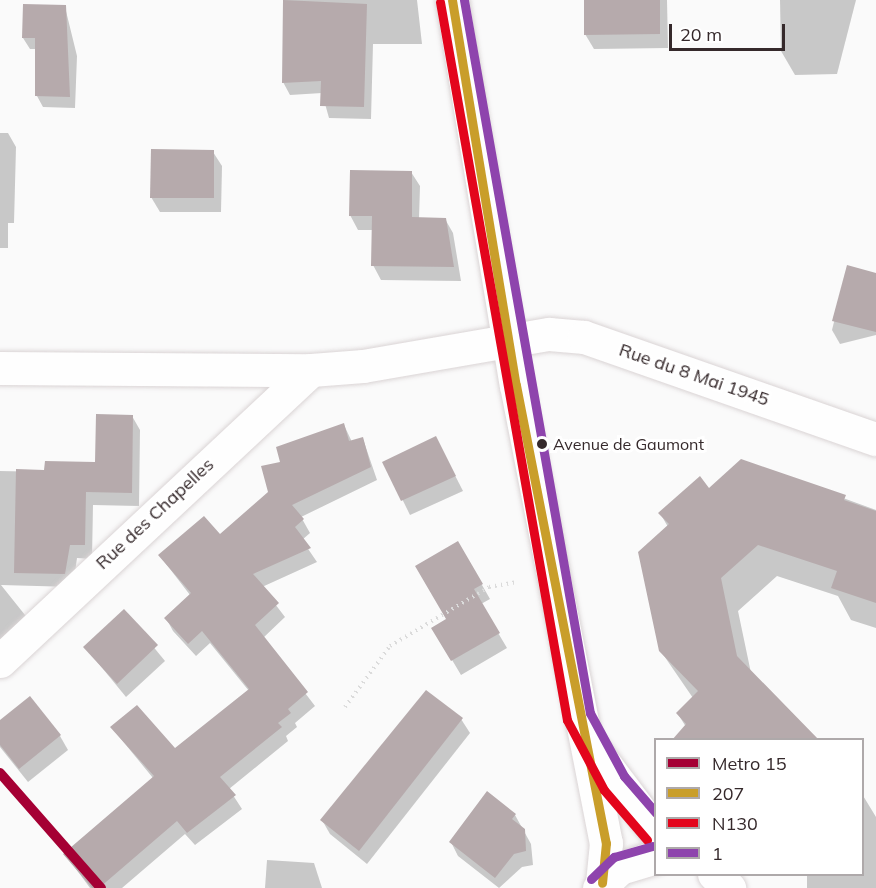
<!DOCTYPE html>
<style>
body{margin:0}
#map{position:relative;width:876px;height:888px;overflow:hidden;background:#fafafa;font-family:Mulish,sans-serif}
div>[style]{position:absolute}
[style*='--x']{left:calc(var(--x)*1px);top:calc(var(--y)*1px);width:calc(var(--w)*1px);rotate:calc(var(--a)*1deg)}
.shadow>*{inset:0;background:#0003}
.building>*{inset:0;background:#b6aaac}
.path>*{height:4px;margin-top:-2px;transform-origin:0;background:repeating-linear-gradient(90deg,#dbdbdb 0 1.5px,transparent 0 6px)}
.roads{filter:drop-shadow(0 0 2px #dad4d5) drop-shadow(0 0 2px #dad4d5)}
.minor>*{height:33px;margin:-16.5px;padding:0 16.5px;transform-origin:16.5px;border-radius:16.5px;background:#fefefe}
.secondary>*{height:33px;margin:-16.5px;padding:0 16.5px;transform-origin:16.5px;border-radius:16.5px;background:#fefefe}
.bus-1>*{height:9px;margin:-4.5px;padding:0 4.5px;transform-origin:4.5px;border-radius:4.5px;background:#c99e2a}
.bus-2>*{height:9px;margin:-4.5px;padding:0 4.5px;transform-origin:4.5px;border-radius:4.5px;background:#e3051c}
.bus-3>*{height:9px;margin:-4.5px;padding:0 4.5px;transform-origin:4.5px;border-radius:4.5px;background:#8e44ad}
.metro-1>*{height:10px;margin:-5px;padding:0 5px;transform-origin:5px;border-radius:5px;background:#a50034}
.dots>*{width:16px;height:16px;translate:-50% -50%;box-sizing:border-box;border:3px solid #fff;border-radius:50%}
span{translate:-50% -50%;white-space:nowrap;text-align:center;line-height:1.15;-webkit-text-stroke:6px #fff;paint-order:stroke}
.bus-label{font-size:16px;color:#35292b}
.left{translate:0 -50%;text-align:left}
.street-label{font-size:18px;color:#35292b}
.legend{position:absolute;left:654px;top:738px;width:210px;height:138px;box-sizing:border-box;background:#fff;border:2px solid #aea9aa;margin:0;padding:8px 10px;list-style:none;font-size:18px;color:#35292b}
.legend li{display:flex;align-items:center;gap:12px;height:30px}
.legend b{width:30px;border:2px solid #aea9aa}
.scale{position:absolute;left:669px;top:24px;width:116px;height:27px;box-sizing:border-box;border:3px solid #35292b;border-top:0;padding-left:8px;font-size:18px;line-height:21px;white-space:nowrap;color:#35292b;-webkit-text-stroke:4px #fff;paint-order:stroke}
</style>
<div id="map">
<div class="shadow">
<i style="clip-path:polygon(284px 0,417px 0,422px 44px,373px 44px,371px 119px,329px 118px,322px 93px,290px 95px,283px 82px)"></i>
<i style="clip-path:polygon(585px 0,667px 0,668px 48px,594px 49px,585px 34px)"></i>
<i style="clip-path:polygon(780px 0,856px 0,837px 74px,795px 75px,781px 51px)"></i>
<i style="clip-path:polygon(65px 7px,77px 56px,75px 108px,43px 107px,37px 96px,36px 49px,30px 49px,23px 38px)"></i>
<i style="clip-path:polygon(0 133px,8px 133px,16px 147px,14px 223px,8px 223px,8px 248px,0 248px)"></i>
<i style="clip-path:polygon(213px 152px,222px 166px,221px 212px,160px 212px,151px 197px)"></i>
<i style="clip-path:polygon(411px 172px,420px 186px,419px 219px,445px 219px,453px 233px,461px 281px,381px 280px,373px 265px,373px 230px,358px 230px,350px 215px)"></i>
<i style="clip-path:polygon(848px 267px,876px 274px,876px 335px,840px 344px,832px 330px)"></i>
<i style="clip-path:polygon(132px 416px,140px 430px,139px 506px,93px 505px,92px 559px,77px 558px,73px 587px,1px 585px,33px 625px,0 659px,0 471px,46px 472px,96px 464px)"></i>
<i style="clip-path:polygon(344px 425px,352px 442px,363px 439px,377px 480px,301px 517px,310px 533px,302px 540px,317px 562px,262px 587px,285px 617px,263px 638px,315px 706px,295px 723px,297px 727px,286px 736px,288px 741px,229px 789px,242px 809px,195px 845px,185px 834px,122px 888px,90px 888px,65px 854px,153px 778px,112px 728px,175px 751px,249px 691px,210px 643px,196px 656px,173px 631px,166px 618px,190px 595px,160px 556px,220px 536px,270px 493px,281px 463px)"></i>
<i style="clip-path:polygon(443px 452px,463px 491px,410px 515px,384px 462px)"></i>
<i style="clip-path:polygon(741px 461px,876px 510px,876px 628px,851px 620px,838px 596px,777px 576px,738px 611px,751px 673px,686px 727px,678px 714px,693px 698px,660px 650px,668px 527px,660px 513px,709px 490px)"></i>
<i style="clip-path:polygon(458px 543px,490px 599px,481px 604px,507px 648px,461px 675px,433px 628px,448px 620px)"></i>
<i style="clip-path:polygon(124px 611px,165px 661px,126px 697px,85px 647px)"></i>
<i style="clip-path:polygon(461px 719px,470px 733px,367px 864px,330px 834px,322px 820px)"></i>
<i style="clip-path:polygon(0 721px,60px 736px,68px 750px,28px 782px,0 747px)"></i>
<i style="clip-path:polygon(862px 794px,876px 817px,876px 888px,807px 888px,807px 874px,862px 874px)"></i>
<i style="clip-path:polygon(515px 815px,531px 844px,533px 865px,522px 867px,499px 888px,458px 856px,451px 842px)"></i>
<i style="clip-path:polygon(267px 860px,314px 863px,322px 888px,265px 888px)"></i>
</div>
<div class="building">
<i style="clip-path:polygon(283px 0,367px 4px,364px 107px,320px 106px,321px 81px,282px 83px)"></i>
<i style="clip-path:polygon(584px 0,660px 0,660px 34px,584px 35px)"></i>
<i style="clip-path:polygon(23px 4px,66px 5px,70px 97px,35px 96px,35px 38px,22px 38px)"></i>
<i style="clip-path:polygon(151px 149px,214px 150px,214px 198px,150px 198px)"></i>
<i style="clip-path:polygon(350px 170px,412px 171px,412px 217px,446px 218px,454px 267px,371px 266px,372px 216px,349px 216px)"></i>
<i style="clip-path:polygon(847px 265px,876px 273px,876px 332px,832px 321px)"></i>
<i style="clip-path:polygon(96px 414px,133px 415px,132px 493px,86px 492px,85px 545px,70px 545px,65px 574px,14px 573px,16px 469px,44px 470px,45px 461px,95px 462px)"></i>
<i style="clip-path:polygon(344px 423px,349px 441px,363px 437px,371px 467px,292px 505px,304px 519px,295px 527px,311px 548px,253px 574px,279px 603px,255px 625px,308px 692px,288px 709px,291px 713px,278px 723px,282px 727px,220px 777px,236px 795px,187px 833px,177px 821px,99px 888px,92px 888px,63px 854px,154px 776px,110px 727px,137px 705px,175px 748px,249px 689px,202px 631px,188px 644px,164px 618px,191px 593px,158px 555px,204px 516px,220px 534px,268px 492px,261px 466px,280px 462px,276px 447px)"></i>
<i style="clip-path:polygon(436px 436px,456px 476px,401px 501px,382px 462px)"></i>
<i style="clip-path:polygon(741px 459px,846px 495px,844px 500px,876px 511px,876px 603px,831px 588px,837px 571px,758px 545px,721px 578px,737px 656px,819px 740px,672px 740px,686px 724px,676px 713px,698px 691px,659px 651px,638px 552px,669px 524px,658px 513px,700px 476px,709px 488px)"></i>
<i style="clip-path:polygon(458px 541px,483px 584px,474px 589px,500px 633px,451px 661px,431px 628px,446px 619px,415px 566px)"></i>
<i style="clip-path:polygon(124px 609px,158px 645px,117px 684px,83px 647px)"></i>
<i style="clip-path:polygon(426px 690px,463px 718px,359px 851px,320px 820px)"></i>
<i style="clip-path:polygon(30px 696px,61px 735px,19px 769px,0 745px,0 720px)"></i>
<i style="clip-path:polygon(487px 791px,516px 814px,512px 819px,525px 829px,526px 851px,514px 854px,495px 878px,449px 842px)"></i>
</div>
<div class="path">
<i style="--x:345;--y:707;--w:76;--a:-53.6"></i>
<i style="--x:390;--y:646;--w:115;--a:-30.8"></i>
<i style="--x:489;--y:587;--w:29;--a:-10"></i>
</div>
<div class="roads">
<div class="minor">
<i style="--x:0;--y:368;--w:311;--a:0.4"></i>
<i style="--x:311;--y:370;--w:52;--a:-4.4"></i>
<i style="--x:363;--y:366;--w:189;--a:-9.8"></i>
<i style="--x:549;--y:334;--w:35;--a:5"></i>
<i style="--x:584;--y:337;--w:309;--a:19.3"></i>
<i style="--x:0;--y:661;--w:426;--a:-43.1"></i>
</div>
<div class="secondary">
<i style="--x:452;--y:0;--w:390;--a:80.6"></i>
<i style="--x:516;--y:385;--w:467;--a:78.9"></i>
<i style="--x:606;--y:843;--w:40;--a:95.7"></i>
<i style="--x:595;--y:751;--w:101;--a:53"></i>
<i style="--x:714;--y:874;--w:21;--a:43"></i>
<i style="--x:599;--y:888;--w:29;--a:-44"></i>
<i style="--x:620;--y:868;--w:38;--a:-17"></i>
</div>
</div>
<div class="bus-1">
<i style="--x:452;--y:0;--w:390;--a:80.6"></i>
<i style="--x:516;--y:385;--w:467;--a:78.9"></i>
<i style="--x:606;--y:843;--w:40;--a:95.7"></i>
</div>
<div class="bus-2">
<i style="--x:440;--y:2;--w:729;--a:79.97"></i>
<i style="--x:567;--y:720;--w:79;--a:62.1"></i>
<i style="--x:604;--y:790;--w:66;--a:49.3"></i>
</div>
<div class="bus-3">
<i style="--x:464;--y:0;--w:724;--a:79.98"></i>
<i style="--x:590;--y:713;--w:72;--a:61.6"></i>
<i style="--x:624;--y:776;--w:49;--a:49.1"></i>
<i style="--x:591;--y:879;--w:32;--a:-44"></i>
<i style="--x:614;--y:857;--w:40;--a:-16"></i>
</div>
<div class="metro-1">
<i style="--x:0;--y:773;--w:153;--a:48.7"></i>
</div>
<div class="dots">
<i style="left:542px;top:444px;background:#35292b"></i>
</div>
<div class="bus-label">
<span class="left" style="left:553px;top:444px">Avenue de Gaumont</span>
</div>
<div class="street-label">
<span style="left:694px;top:375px;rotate:19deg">Rue du 8 Mai 1945</span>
<span style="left:155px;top:514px;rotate:-43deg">Rue des Chapelles</span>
</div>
<ul class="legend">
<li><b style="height:8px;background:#a50034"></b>Metro 15</li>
<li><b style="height:8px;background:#c99e2a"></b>207</li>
<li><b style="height:8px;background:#e3051c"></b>N130</li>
<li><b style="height:8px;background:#8e44ad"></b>1</li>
</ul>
<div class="scale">20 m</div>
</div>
